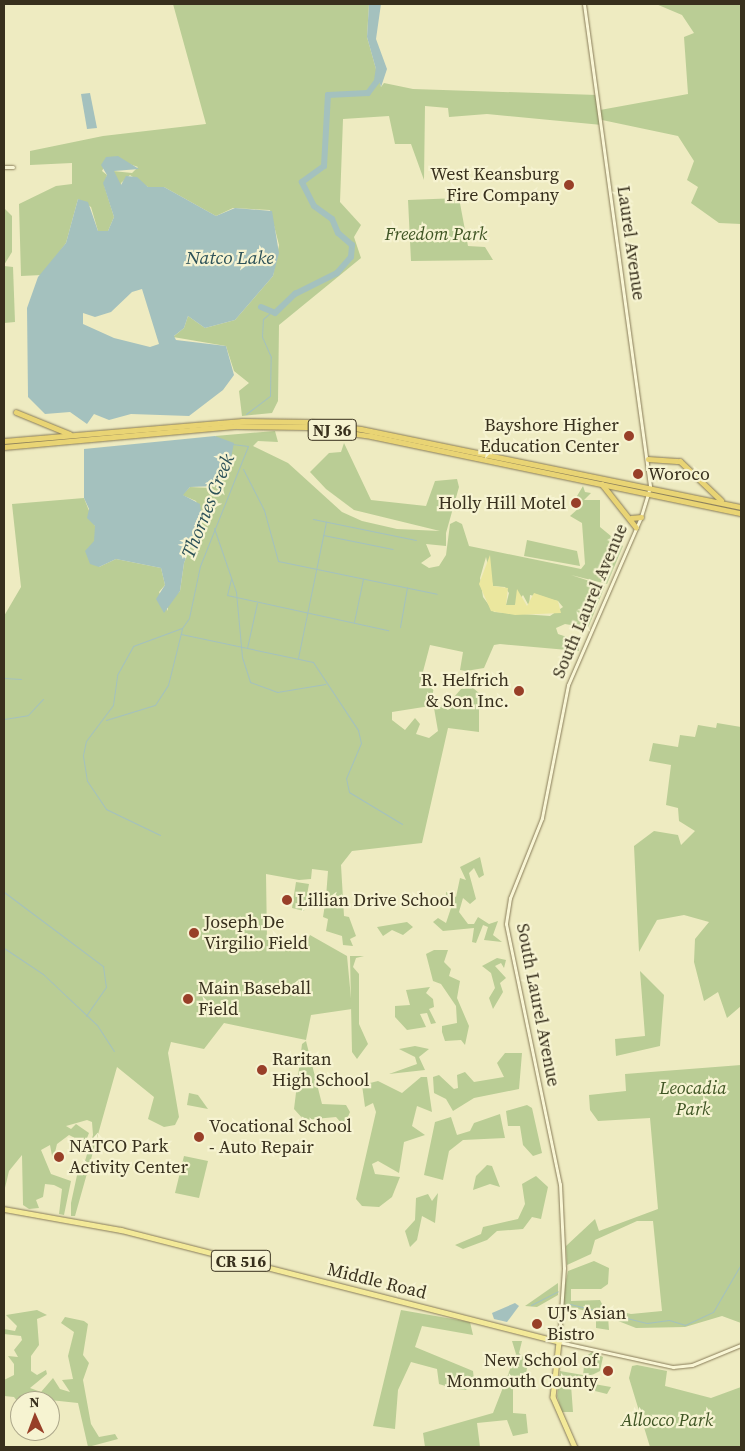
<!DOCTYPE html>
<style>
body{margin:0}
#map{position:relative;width:745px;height:1451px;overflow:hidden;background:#eeebc1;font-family:"Source Serif 4",serif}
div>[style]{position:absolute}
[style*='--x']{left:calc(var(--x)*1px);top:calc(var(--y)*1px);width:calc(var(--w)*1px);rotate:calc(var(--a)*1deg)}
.green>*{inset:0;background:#bacd95}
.sand>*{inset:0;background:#ebe79e}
.water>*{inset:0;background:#a4c1be}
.stream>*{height:1px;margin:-0.5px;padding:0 0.5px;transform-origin:0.5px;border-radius:0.5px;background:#a4c1be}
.river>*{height:6px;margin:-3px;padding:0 3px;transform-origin:3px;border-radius:3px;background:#a4c1be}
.roads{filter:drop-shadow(0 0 1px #887c59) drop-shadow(0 0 1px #887c59)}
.tertiary>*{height:3px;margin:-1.5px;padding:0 1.5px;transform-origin:1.5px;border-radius:1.5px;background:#f9f6d5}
.primary>*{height:4.5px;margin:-2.25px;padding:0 2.25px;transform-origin:2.25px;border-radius:2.25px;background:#f3e998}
.trunk>*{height:4.5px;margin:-2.25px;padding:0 2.25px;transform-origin:2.25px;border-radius:2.25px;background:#e9d474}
.dots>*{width:14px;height:14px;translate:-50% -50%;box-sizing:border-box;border:2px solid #f6f3d1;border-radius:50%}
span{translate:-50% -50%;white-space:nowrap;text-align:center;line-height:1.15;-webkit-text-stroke:4.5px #f6f3d1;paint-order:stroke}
.shield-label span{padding:1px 4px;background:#f6f3d1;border:1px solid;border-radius:4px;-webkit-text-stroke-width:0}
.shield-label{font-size:16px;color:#38301d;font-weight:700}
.poi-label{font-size:18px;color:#38301d}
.right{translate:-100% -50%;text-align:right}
.left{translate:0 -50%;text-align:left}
.park-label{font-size:18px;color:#3e5423;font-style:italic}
.street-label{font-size:18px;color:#38301d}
.water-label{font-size:19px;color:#2c5158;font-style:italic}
.frame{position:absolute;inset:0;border:5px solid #38301d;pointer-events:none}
.north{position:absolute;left:10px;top:1391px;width:50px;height:50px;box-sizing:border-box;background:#f6f3d1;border:1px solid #aaa589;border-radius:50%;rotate:358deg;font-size:14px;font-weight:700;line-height:20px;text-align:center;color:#38301d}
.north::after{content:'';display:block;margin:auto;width:18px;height:22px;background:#983f28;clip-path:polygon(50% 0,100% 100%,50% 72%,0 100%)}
</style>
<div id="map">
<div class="green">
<i style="clip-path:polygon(173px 4px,369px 4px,367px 37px,381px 87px,384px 83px,413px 89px,597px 95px,600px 110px,688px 94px,684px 37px,694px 33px,682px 15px,656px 4px,740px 4px,741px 224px,719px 223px,691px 203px,698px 187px,687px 180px,694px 161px,678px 136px,602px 120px,602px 125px,487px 114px,449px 117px,448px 108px,425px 106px,424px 180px,411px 144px,395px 144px,389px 116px,343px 119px,340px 202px,361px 225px,354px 237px,361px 258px,279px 325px,278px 401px,272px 413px,242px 416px,239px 391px,249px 383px,234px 371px,226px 346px,173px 337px,184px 328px,188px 316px,205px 328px,235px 320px,273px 276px,279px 245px,270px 210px,233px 208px,216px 216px,164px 187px,148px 187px,130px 175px,121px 183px,122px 195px,113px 171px,132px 173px,138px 167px,109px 157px,102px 171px,107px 175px,104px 185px,114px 217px,108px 231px,98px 231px,91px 207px,78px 199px,66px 243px,42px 275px,21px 276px,19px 204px,56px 186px,72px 184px,72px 163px,30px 165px,30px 151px,103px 136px,206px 124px)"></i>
<i style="clip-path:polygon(459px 198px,468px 246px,485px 247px,493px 260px,411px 261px,408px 200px)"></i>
<i style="clip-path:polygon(4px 208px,12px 216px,12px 252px,4px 265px)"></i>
<i style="clip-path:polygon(4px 266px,13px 267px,15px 322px,4px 323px)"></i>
<i style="clip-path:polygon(evenodd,275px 431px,278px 442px,258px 441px,253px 446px,288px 463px,342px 512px,362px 521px,397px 529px,440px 531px,354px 510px,326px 489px,310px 472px,329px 453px,341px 452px,344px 443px,371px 500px,426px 506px,435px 481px,457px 479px,459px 487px,446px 533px,446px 546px,426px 544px,431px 556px,421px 563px,429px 568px,439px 566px,446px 555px,450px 524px,456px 521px,462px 524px,469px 546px,581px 569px,585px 564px,582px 523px,570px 516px,580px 507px,577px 496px,583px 486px,585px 492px,591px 493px,584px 500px,600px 500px,600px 527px,623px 546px,607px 584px,571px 575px,605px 586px,588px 628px,565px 624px,556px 628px,558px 634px,579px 641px,579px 651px,500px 644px,494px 645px,484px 668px,466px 671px,460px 670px,463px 652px,430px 645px,420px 683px,434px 687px,430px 706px,392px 712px,392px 720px,405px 730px,415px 718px,420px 724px,416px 734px,429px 738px,438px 731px,434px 708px,449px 703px,461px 689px,473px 688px,479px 693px,479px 732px,448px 728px,422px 843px,352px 851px,341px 865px,344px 916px,349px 917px,356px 936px,350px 939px,353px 946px,343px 945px,342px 936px,326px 931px,328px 919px,323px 917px,326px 898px,331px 898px,326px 897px,328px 871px,312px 869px,311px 879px,299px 880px,266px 874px,267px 939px,304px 947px,310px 935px,347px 956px,352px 1009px,311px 1015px,306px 1040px,224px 1023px,204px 1049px,171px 1042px,168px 1053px,179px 1117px,175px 1125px,164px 1127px,148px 1119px,154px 1097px,117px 1067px,75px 1216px,71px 1216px,71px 1203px,79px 1166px,84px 1164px,93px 1135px,92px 1122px,87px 1120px,66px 1126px,71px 1129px,76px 1124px,89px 1133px,85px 1143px,69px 1135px,57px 1144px,53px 1161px,50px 1145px,41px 1150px,51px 1174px,71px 1181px,64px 1215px,59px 1214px,62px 1189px,54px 1185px,45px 1184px,43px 1197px,36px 1200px,39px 1208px,29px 1209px,23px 1205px,22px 1155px,9px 1171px,4px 1192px,4px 616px,21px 587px,12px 504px,84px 498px,95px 526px,99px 567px,116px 559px,161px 568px,165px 585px,159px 592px,168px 611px,168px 603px,180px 591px,184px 563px,202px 518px,196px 501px,182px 495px,190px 487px,211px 488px,231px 450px,215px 436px,275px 431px,486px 557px,493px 586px,505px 587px,509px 593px,506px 605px,513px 607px,523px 595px,529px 606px,530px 595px,558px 601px,563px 607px,550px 616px,494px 612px,483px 597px,480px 578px,486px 557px)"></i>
<i style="clip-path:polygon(527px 540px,577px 551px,580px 566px,524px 556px)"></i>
<i style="clip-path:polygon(717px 723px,741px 727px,741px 1006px,727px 1018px,718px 992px,704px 1001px,694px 962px,695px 939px,709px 922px,684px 915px,657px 920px,639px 952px,634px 846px,654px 831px,678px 835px,681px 845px,695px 831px,679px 821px,678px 808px,666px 805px,671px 765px,649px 761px,653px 743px,678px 747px,680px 735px,695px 737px,698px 725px,716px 728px)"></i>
<i style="clip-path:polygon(480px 857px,484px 875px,479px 878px,474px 868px,469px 873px,476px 899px,470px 904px,463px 898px,459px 912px,468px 924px,474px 924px,478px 917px,489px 924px,498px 921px,493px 935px,502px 942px,484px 940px,488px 927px,483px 925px,476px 943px,472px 942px,474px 928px,443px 931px,433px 922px,438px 918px,446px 923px,452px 905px,447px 903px,446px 892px,456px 897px,460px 878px,466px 880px,460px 867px)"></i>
<i style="clip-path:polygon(296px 882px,309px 884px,304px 911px,292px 908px)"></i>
<i style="clip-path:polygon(407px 922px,413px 927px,403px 935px,392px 930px,383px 936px,377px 927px)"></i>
<i style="clip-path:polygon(434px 950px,448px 950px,444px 962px,451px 969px,449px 976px,460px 981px,457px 998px,469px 1026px,465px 1045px,461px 1040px,445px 1041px,442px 1032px,442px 1026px,457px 1023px,456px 1006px,441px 984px,433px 981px,426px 954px)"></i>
<i style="clip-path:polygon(350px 956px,364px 956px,356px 958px,353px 967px,359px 974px,359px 1024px,368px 1044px,357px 1059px,352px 1052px)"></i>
<i style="clip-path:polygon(497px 958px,506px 960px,504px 968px,501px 963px,495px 966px,506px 978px,500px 983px,503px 992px,493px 1009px,489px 998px,495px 988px,491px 973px,482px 966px)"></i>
<i style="clip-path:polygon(640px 971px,664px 995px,660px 1046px,616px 1056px,615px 1039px,645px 1036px)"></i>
<i style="clip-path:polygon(430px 987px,426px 993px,433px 999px,434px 1007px,429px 1009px,436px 1023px,431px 1024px,427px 1013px,420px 1014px,426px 1027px,407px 1030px,395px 1017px,395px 1006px,410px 1005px,406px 990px)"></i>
<i style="clip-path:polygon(306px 1041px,322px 1104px,346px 1105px,350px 1112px,344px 1126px,336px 1117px,304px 1120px,294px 1109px,302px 1044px)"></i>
<i style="clip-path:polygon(415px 1046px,429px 1049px,419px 1057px,425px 1070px,389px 1074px,417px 1064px,415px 1057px,399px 1049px)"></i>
<i style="clip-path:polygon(505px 1053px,522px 1053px,519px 1089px,474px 1098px,453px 1111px,446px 1099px,434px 1093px,433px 1077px,439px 1075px,454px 1089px,458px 1088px,457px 1075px,465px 1072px,474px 1082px,504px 1077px,497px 1063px)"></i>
<i style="clip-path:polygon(741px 1065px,741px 1323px,722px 1316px,685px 1327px,636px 1328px,608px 1317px,609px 1330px,596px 1328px,596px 1313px,564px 1306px,562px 1299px,568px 1271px,594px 1261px,609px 1268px,608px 1284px,601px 1289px,571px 1289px,571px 1301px,600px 1300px,604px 1308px,631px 1314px,662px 1311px,653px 1221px,637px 1221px,595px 1240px,591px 1254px,567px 1265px,566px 1246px,595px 1219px,599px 1231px,658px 1209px,650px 1118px,598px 1121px,590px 1110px,589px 1095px,626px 1091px,625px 1074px)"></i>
<i style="clip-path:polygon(421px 1077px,427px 1077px,432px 1112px,417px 1106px,412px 1126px,425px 1135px,404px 1142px,399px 1173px,378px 1161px,372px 1164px,375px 1174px,400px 1177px,392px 1197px,379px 1207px,362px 1206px,356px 1199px,376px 1112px,373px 1103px,365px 1107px,362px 1085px,378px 1081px,402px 1093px)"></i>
<i style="clip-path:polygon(189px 1093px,198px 1095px,208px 1109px,187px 1105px)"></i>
<i style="clip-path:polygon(527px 1105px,532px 1108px,542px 1153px,533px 1156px,523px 1145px,520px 1126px,508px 1126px,506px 1111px)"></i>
<i style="clip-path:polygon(500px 1114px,505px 1138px,463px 1140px,449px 1151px,443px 1180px,424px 1175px,435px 1122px,451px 1117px,457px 1135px,470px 1131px,474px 1123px)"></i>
<i style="clip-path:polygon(184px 1156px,208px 1161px,199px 1198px,175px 1193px)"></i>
<i style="clip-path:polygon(487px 1165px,492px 1166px,500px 1187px,490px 1184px,473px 1190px,476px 1176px)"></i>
<i style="clip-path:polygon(536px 1176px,548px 1187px,541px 1219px,532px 1217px,523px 1229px,497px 1231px,487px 1240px,463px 1249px,455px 1245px,481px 1234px,483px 1227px,518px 1219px,525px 1204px,522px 1184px)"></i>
<i style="clip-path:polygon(438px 1193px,435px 1223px,422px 1216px,417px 1240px,410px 1247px,405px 1231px,415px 1220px,416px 1198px,428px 1194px,432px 1201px)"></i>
<i style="clip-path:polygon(558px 1283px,558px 1295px,537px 1307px,525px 1306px)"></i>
<i style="clip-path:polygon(37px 1310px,47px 1315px,37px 1319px,39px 1345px,31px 1356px,31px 1371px,37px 1375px,46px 1370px,47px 1374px,30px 1388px,41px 1392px,53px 1378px,60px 1389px,70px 1392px,62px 1380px,73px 1379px,68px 1356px,74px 1332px,61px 1323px,65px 1317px,84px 1321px,88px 1324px,83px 1355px,89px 1363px,83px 1380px,91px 1424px,99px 1437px,115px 1434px,118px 1439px,88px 1447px,78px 1403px,31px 1398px,20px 1405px,14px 1397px,4px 1396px,4px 1380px,14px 1375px,14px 1364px,8px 1356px,18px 1357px,14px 1350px,22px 1340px,21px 1336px,4px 1334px,4px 1329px,15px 1331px,17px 1326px,6px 1315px)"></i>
<i style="clip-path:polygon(401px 1310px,470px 1322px,473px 1335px,422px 1326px,415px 1347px,473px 1371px,474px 1380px,466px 1390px,455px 1389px,439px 1384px,437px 1369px,411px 1362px,398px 1390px,395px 1429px,373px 1426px)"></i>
<i style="clip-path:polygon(512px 1341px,522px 1341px,519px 1353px,528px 1362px,526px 1374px,513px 1387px,513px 1413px,526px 1414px,528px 1433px,513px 1436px,507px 1420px,477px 1423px,480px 1447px,425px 1447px,423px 1433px,493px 1413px,516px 1354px)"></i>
<i style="clip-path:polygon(592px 1352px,603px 1357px,600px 1371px,592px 1375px,594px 1384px,611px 1387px,607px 1394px,571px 1385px,573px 1412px,562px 1412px,557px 1396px,560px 1371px,583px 1375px,585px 1357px)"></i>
<i style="clip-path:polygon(637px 1365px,667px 1371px,665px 1386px,711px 1398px,741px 1387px,741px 1447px,650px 1447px,629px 1378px,632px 1366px)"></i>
</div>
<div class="sand">
<i style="clip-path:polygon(490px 555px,493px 586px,508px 588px,506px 605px,515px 605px,517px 589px,527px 606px,534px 593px,558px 601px,561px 613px,515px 615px,491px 611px,479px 584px)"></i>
</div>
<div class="water">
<i style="clip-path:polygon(369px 4px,381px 4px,376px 39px,387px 69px,381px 87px,367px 37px)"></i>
<i style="clip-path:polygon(90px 93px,97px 128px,87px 129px,81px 94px)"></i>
<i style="clip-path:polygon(evenodd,118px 156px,139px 169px,114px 171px,121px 185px,126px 176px,137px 177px,148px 187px,164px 187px,216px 216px,235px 208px,272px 211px,279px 253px,273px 276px,235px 320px,205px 328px,188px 316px,184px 328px,174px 336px,176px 340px,226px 346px,234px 375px,223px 390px,189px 416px,131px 414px,109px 420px,94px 414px,87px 424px,70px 412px,45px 414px,28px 397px,27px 308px,38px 277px,66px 243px,78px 199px,88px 202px,98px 231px,108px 231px,114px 217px,103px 183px,107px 175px,101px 165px,106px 157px,118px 156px,142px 289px,159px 344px,150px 347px,114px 338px,83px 324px,83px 313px,95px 317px,111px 312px,132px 292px,142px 289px)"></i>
<i style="clip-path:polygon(215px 436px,234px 443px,230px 463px,216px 486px,190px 487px,183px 495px,200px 504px,202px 518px,184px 563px,180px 591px,164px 613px,156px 599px,165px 585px,161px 568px,116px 559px,99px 567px,90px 564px,85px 551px,94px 541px,95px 526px,87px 518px,89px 509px,84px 498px,84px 449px)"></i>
<i style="clip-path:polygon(515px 1303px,519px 1306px,507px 1322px,494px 1319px,492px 1313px)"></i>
</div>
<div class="stream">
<i style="--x:246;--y:414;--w:30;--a:-37"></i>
<i style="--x:270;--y:396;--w:39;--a:-89"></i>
<i style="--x:271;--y:357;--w:22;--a:-114"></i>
<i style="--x:262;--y:337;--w:18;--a:-87"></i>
<i style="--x:263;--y:319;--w:9;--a:-41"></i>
<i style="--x:243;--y:469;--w:46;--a:62.9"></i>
<i style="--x:264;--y:510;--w:53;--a:74.6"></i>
<i style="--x:278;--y:561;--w:162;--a:11.7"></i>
<i style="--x:313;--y:519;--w:105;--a:11.5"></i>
<i style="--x:214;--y:528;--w:68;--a:71"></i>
<i style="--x:236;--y:592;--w:65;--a:84.7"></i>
<i style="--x:242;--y:657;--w:26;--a:72"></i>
<i style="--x:250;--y:682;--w:29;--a:20"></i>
<i style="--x:277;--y:692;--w:49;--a:-9.5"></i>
<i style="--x:323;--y:535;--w:71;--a:11.3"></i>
<i style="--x:231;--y:579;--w:16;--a:104"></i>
<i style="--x:227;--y:595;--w:165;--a:12.3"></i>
<i style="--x:354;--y:622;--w:44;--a:-78.2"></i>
<i style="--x:400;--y:627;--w:40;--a:-80"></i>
<i style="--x:181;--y:634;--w:135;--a:12"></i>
<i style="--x:313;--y:662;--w:82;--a:56.5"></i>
<i style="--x:358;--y:730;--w:13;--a:77"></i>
<i style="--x:361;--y:743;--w:38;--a:113"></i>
<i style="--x:346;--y:778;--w:14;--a:78"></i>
<i style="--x:349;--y:792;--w:62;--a:31.1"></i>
<i style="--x:247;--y:648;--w:46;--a:-77.5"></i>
<i style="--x:298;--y:658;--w:139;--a:-78.4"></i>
<i style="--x:4;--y:678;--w:17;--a:3"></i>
<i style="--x:4;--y:719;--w:24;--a:-9"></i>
<i style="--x:28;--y:715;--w:22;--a:-47"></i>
<i style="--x:106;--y:720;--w:51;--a:-17"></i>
<i style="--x:155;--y:705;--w:24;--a:-57"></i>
<i style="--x:168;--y:685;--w:58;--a:-76"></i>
<i style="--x:160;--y:835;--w:60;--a:-154.3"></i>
<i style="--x:106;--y:809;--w:34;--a:-124"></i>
<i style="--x:87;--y:781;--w:26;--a:-99"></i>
<i style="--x:83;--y:755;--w:14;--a:-78"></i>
<i style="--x:86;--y:741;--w:45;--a:-53.1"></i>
<i style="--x:113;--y:705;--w:30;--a:-82"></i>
<i style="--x:117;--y:675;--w:33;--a:-61"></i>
<i style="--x:133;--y:646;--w:52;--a:-20.2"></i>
<i style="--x:182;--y:628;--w:12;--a:-55"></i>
<i style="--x:189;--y:618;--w:53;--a:-78.1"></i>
<i style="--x:200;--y:566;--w:129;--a:-68.2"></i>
<i style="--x:248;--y:446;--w:16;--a:-173"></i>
<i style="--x:4;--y:892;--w:124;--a:36.8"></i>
<i style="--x:103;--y:966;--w:21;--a:82"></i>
<i style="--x:106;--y:987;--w:35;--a:125"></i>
<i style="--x:4;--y:948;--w:47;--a:33.7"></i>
<i style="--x:43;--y:974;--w:74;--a:43.4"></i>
<i style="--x:97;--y:1025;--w:31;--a:57"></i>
<i style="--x:570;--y:1304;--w:79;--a:13.9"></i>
<i style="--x:647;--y:1323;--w:22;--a:-8"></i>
<i style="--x:669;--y:1320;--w:17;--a:17"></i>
<i style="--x:685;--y:1325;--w:31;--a:-25"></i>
<i style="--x:713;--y:1312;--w:56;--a:-59.7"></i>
<i style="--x:531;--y:1305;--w:30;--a:-27"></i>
</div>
<div class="river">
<i style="--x:261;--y:307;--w:15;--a:23"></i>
<i style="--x:275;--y:313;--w:28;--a:-44"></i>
<i style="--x:295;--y:294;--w:47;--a:-26.6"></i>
<i style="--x:337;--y:273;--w:21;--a:-49"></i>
<i style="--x:351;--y:257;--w:12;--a:-85"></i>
<i style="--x:352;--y:245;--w:18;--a:-139"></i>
<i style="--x:338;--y:233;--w:15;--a:-113"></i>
<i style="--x:332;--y:219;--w:22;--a:-144"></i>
<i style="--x:314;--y:206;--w:27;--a:-117"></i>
<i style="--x:302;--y:182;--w:27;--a:-36"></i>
<i style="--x:324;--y:166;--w:71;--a:-86.8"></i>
<i style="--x:328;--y:95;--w:40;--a:-2.9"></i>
<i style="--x:368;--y:93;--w:15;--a:-53"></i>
<i style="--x:377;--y:81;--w:15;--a:-82"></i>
</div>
<div class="roads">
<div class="tertiary">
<i style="--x:584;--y:4;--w:487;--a:82.2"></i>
<i style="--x:650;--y:487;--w:31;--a:107"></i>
<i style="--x:641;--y:517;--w:183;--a:113.5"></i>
<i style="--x:568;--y:685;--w:136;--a:101.1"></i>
<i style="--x:542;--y:818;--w:86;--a:111.8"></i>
<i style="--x:510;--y:898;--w:26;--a:99"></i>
<i style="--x:506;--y:924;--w:266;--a:78.3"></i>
<i style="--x:560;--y:1184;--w:84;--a:87.3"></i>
<i style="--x:564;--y:1268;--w:74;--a:93.9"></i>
<i style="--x:559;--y:1342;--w:117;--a:12.4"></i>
<i style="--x:673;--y:1367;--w:19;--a:-6"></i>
<i style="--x:692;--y:1365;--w:53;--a:-22.2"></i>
<i style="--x:4;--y:167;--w:9;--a:0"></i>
</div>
<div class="primary">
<i style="--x:4;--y:1209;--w:119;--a:10.2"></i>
<i style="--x:121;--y:1230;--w:452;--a:14.3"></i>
<i style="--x:559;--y:1342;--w:55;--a:96.2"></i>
<i style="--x:553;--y:1397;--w:55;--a:66.3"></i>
</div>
<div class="trunk">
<i style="--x:16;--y:412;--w:58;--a:22.2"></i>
<i style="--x:4;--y:441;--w:239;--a:-4.8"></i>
<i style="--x:242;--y:421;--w:66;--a:0.9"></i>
<i style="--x:308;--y:422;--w:53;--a:7.5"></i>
<i style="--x:361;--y:429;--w:388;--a:11.6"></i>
<i style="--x:4;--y:447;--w:234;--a:-5.2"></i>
<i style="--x:237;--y:426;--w:70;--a:0.8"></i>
<i style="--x:307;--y:427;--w:65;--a:8"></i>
<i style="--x:371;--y:436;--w:378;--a:11.8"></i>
<i style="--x:648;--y:459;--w:32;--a:4"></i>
<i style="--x:680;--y:461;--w:57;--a:43.6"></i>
<i style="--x:602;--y:484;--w:55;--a:51.7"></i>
<i style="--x:631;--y:518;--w:10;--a:-6"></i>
</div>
</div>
<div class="dots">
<i style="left:569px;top:185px;background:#983f28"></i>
<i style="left:629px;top:436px;background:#983f28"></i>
<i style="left:638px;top:474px;background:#983f28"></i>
<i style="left:576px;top:503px;background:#983f28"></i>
<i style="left:519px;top:691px;background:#983f28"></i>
<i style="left:287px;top:900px;background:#983f28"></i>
<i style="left:194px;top:933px;background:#983f28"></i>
<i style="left:188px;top:999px;background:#983f28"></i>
<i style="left:262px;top:1070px;background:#983f28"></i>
<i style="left:199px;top:1137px;background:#983f28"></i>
<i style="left:59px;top:1157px;background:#983f28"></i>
<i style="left:537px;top:1324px;background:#983f28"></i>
<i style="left:608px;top:1371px;background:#983f28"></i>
</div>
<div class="shield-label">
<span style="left:332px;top:430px">NJ 36</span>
<span style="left:241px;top:1261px">CR 516</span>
</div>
<div class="poi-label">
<span class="right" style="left:559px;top:185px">West Keansburg<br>Fire Company</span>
<span class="right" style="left:619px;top:436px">Bayshore Higher<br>Education Center</span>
<span class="left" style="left:648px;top:474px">Woroco</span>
<span class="right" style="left:566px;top:503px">Holly Hill Motel</span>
<span class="right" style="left:509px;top:691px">R. Helfrich<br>&amp; Son Inc.</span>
<span class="left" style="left:297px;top:900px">Lillian Drive School</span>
<span class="left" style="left:204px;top:933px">Joseph De<br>Virgilio Field</span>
<span class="left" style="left:198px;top:999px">Main Baseball<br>Field</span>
<span class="left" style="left:272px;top:1070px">Raritan<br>High School</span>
<span class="left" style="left:209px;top:1137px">Vocational School<br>- Auto Repair</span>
<span class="left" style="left:69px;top:1157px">NATCO Park<br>Activity Center</span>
<span class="left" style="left:547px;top:1324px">UJ's Asian<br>Bistro</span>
<span class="right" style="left:598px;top:1371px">New School of<br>Monmouth County</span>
</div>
<div class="park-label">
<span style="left:436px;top:234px">Freedom Park</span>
<span style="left:693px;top:1099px">Leocadia<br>Park</span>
<span style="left:667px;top:1420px">Allocco Park</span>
</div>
<div class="street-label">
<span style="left:631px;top:243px;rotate:82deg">Laurel Avenue</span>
<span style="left:590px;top:601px;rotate:-67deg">South Laurel Avenue</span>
<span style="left:538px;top:1005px;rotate:79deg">South Laurel Avenue</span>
<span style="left:377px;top:1281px;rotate:14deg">Middle Road</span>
</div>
<div class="water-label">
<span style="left:230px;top:258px">Natco Lake</span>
<span style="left:208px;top:506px;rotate:-68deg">Thornes Creek</span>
</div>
<div class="frame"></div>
<div class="north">N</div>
</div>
